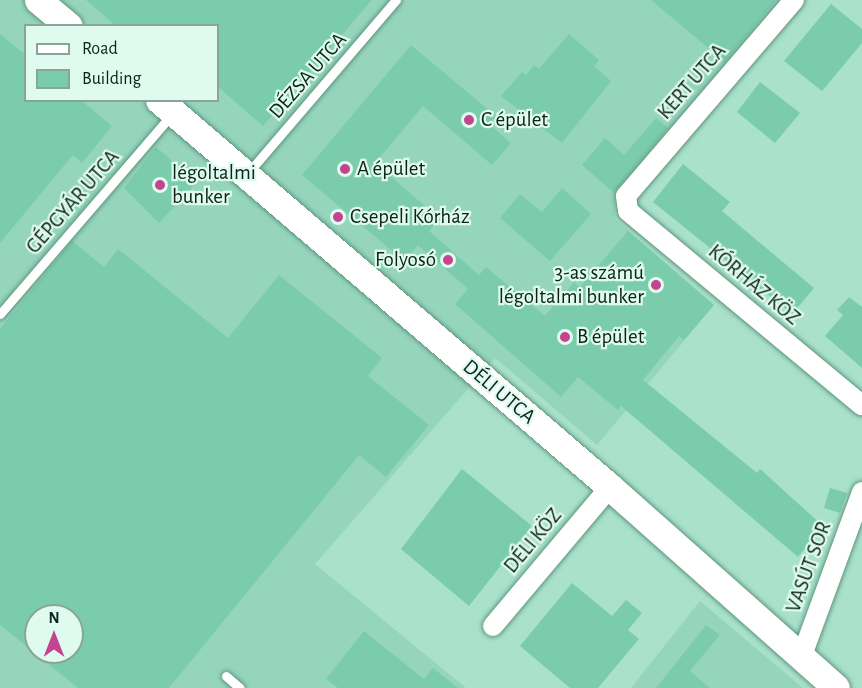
<!DOCTYPE html>
<meta charset="utf-8">
<style>
body{margin:0}
#map{position:relative;width:862px;height:688px;overflow:hidden;background:#a9e1ca;font-family:"Alegreya Sans",sans-serif}
div>[style]{position:absolute}
[style*='--x']{left:calc(var(--x)*1px);top:calc(var(--y)*1px);width:calc(var(--w)*1px);rotate:calc(var(--a)*1deg)}
.built>*{inset:0;background:#95d5bc}
.building>*{inset:0;background:#7bccad}
.roads{filter:drop-shadow(0 0 2px #5f9580) drop-shadow(0 0 2px #5f9580)}
.lane>*{height:9px;margin:-4.5px;padding:0 4.5px;transform-origin:4.5px;border-radius:4.5px;background:#fff}
.street>*{height:20px;margin:-10px;padding:0 10px;transform-origin:10px;border-radius:10px;background:#fff}
.secondary>*{height:27px;margin:-13.5px;padding:0 13.5px;transform-origin:13.5px;border-radius:13.5px;background:#fff}
.dots>*{width:16px;height:16px;translate:-50% -50%;box-sizing:border-box;border:3px solid #dffbef;border-radius:50%}
span{translate:-50% -50%;white-space:nowrap;text-align:center;line-height:1.15;-webkit-text-stroke:4.5px #dffbef;paint-order:stroke}
.street-label{font-size:21px;color:#0c221a}
.poi-label{font-size:21px;color:#0c221a}
.left{translate:0 -50%;text-align:left}
.right{translate:-100% -50%;text-align:right}
.legend{position:absolute;left:24px;top:24px;width:195px;height:78px;box-sizing:border-box;background:#dffbef;border:2px solid #8ba49a;margin:0;padding:8px 10px;list-style:none;font-size:18px;color:#0c221a}
.legend li{display:flex;align-items:center;gap:12px;height:30px}
.legend b{width:30px;border:2px solid #8ba49a}
.north{position:absolute;left:24px;top:604px;width:60px;height:60px;box-sizing:border-box;background:#dffbef;border:2px solid #8ba49a;border-radius:50%;rotate:0deg;font-size:16px;font-weight:700;line-height:24px;text-align:center;color:#0c221a}
.north::after{content:'';display:block;margin:auto;width:21px;height:27px;background:#c4448f;clip-path:polygon(50% 0,100% 100%,50% 72%,0 100%)}
</style>
<div id="map">
<div class="built">
<i style="clip-path:polygon(evenodd,0 0,785px 0,615px 197px,615px 219px,714px 305px,597px 445px,495px 358px,315px 564px,466px 688px,0 688px,0 0,26px 26px,218px 26px,218px 100px,26px 100px,26px 26px,0 0,36px 616px,72px 616px,72px 652px,36px 652px,36px 616px)"></i>
<i style="clip-path:polygon(700px 601px,803px 688px,631px 688px)"></i>
</div>
<div class="building">
<i style="clip-path:polygon(86px 0,372px 0,263px 126px,218px 87px,218px 26px,116px 26px)"></i>
<i style="clip-path:polygon(651px 0,776px 0,725px 62px)"></i>
<i style="clip-path:polygon(831px 4px,862px 29px,862px 43px,822px 91px,784px 61px)"></i>
<i style="clip-path:polygon(0 34px,26px 55px,26px 100px,81px 100px,112px 126px,82px 163px,73px 155px,0 243px)"></i>
<i style="clip-path:polygon(569px 34px,599px 60px,594px 66px,611px 81px,562px 143px,501px 96px,522px 72px,526px 75px,534px 65px,539px 69px)"></i>
<i style="clip-path:polygon(411px 45px,496px 116px,489px 124px,511px 143px,492px 165px,423px 106px,375px 163px,440px 219px,429px 231px,479px 275px,486px 267px,545px 316px,574px 282px,580px 287px,628px 231px,714px 305px,684px 340px,679px 336px,643px 380px,757px 473px,760px 469px,823px 526px,798px 557px,621px 406px,618px 410px,578px 377px,561px 397px,455px 304px,468px 289px,418px 245px,404px 261px,302px 175px)"></i>
<i style="clip-path:polygon(760px 82px,800px 113px,775px 143px,737px 112px)"></i>
<i style="clip-path:polygon(656px 118px,668px 128px,614px 193px,582px 165px,605px 138px,624px 155px)"></i>
<i style="clip-path:polygon(156px 147px,197px 182px,159px 223px,124px 188px)"></i>
<i style="clip-path:polygon(683px 164px,730px 202px,722px 211px,814px 288px,792px 314px,653px 202px)"></i>
<i style="clip-path:polygon(562px 188px,591px 214px,550px 261px,500px 218px,520px 194px,542px 212px)"></i>
<i style="clip-path:polygon(evenodd,72px 241px,104px 267px,118px 249px,228px 338px,279px 275px,382px 358px,368px 376px,429px 425px,386px 477px,359px 455px,169px 688px,78px 688px,0 625px,0 329px,72px 241px,36px 616px,72px 616px,72px 652px,36px 652px,36px 616px)"></i>
<i style="clip-path:polygon(849px 297px,862px 307px,862px 368px,825px 336px,843px 315px,837px 310px)"></i>
<i style="clip-path:polygon(462px 469px,532px 526px,469px 606px,401px 549px)"></i>
<i style="clip-path:polygon(830px 488px,847px 493px,840px 513px,824px 508px)"></i>
<i style="clip-path:polygon(572px 583px,612px 616px,626px 600px,642px 613px,628px 630px,639px 639px,598px 688px,570px 688px,520px 646px)"></i>
<i style="clip-path:polygon(706px 625px,720px 635px,690px 671px,710px 688px,656px 688px)"></i>
<i style="clip-path:polygon(364px 631px,424px 679px,433px 668px,458px 688px,338px 688px,326px 679px)"></i>
</div>
<div class="roads">
<div class="lane">
<i style="--x:248;--y:173;--w:228;--a:-49.5"></i>
<i style="--x:0;--y:314;--w:264;--a:-49.3"></i>
<i style="--x:226;--y:676;--w:18;--a:41"></i>
</div>
<div class="street">
<i style="--x:794;--y:0;--w:258;--a:130.6"></i>
<i style="--x:626;--y:196;--w:15;--a:82"></i>
<i style="--x:628;--y:211;--w:304;--a:39.7"></i>
<i style="--x:493;--y:626;--w:182;--a:-49.9"></i>
<i style="--x:801;--y:658;--w:177;--a:-69.8"></i>
</div>
<div class="secondary">
<i style="--x:38;--y:0;--w:40;--a:40"></i>
<i style="--x:159;--y:100;--w:594;--a:40.63"></i>
<i style="--x:610;--y:487;--w:302;--a:41.6"></i>
</div>
</div>
<div class="dots">
<i style="left:469px;top:120px;background:#c4448f"></i>
<i style="left:345px;top:169px;background:#c4448f"></i>
<i style="left:160px;top:185px;background:#c4448f"></i>
<i style="left:338px;top:217px;background:#c4448f"></i>
<i style="left:448px;top:260px;background:#c4448f"></i>
<i style="left:656px;top:285px;background:#c4448f"></i>
<i style="left:565px;top:337px;background:#c4448f"></i>
</div>
<div class="street-label">
<span style="left:308px;top:76px;rotate:-49deg">DÉZSA UTCA</span>
<span style="left:692px;top:82px;rotate:-49deg">KERT UTCA</span>
<span style="left:73px;top:202px;rotate:-49deg">GÉPGYÁR UTCA</span>
<span style="left:754px;top:285px;rotate:40deg">KÓRHÁZ KÖZ</span>
<span style="left:499px;top:392px;rotate:40deg">DÉLI UTCA</span>
<span style="left:533px;top:541px;rotate:-50deg">DÉLI KÖZ</span>
<span style="left:809px;top:567px;rotate:-70deg">VASÚT SOR</span>
</div>
<div class="poi-label">
<span class="left" style="left:481px;top:120px">C épület</span>
<span class="left" style="left:357px;top:169px">A épület</span>
<span class="left" style="left:172px;top:185px">légoltalmi<br>bunker</span>
<span class="left" style="left:350px;top:217px">Csepeli Kórház</span>
<span class="right" style="left:436px;top:260px">Folyosó</span>
<span class="right" style="left:644px;top:285px">3-as számú<br>légoltalmi bunker</span>
<span class="left" style="left:577px;top:337px">B épület</span>
</div>
<ul class="legend">
<li><b style="height:8px;background:#fff"></b>Road</li>
<li><b style="height:16px;background:#7bccad"></b>Building</li>
</ul>
<div class="north">N</div>
</div>
